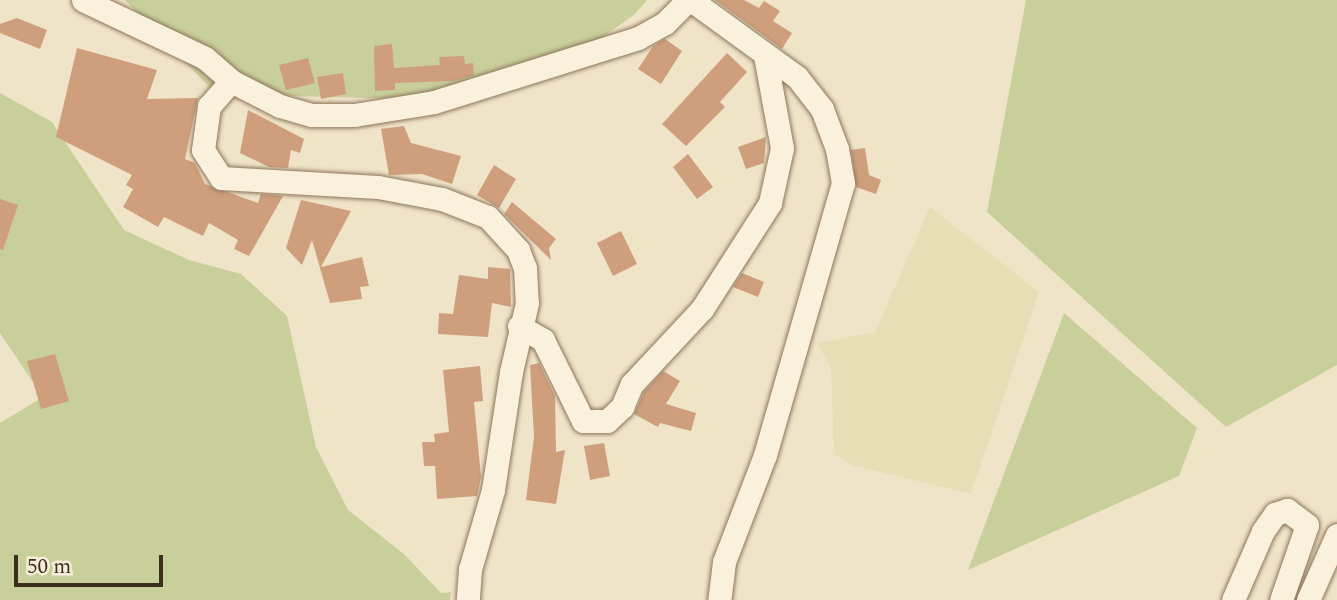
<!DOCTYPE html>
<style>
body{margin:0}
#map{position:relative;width:1337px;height:600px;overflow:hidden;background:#f0e4c8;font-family:Spectral,serif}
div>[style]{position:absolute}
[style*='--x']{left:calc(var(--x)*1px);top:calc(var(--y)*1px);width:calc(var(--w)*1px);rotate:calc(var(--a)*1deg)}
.farmland>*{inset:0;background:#e6deb5}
.green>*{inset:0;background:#c9cf9b}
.building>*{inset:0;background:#cf9f7d}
.roads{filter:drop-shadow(0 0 2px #8d765c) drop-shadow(0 0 2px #8d765c)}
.minor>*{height:23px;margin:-11.5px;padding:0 11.5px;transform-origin:11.5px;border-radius:11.5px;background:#faf1dc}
span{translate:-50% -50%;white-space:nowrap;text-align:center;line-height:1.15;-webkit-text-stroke:6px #f7eed8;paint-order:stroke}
.scale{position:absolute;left:14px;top:555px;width:149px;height:32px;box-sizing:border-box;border:4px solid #3d2e20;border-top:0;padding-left:9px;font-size:21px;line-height:24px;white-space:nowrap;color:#3d2e20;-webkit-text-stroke:5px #f7eed8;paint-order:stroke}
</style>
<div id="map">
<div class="farmland">
<i style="clip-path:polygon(930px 207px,1039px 292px,971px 494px,852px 465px,834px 454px,831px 368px,817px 343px,875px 332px)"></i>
</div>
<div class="green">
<i style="clip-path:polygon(125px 0,647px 0,635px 14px,558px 69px,407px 99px,216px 94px)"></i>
<i style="clip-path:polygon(1026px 0,1337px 0,1337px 365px,1226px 427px,987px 212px)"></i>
<i style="clip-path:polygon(0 93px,52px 122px,124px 230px,189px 260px,241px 274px,287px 316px,316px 447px,348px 510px,404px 554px,441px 593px,451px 592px,450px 600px,0 600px,0 423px,43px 397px,0 333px)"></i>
<i style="clip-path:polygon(1064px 313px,1197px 428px,1179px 476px,968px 570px)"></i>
</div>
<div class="building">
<i style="clip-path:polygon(715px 0,744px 0,759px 8px,764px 1px,780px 11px,773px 21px,792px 33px,782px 49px)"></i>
<i style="clip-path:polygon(17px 18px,47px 30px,40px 49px,0 33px,0 24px)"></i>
<i style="clip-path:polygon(665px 39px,682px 51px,661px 84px,638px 69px,653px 46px)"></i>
<i style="clip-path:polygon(392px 44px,394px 68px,440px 65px,439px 57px,464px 56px,465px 64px,473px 63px,474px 75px,453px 81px,395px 83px,395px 90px,375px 91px,374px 46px)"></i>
<i style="clip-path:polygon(77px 48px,157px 70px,147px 99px,198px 98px,185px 159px,195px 163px,205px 184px,258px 203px,261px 194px,283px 196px,249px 256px,234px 249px,238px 240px,209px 223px,203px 236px,164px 217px,158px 227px,123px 207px,133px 189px,126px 185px,132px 175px,56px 137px)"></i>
<i style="clip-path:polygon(727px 53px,747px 72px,720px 102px,725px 107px,686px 146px,662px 124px)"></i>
<i style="clip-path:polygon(308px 58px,315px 83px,286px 90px,279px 65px)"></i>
<i style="clip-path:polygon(343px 73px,346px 94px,321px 99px,317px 77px)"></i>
<i style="clip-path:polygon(248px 110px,304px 139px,300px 153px,291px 150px,288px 168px,269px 167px,240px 153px)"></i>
<i style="clip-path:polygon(404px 126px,411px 143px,461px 156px,452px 184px,422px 174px,389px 175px,381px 129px)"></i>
<i style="clip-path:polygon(766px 137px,764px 163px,746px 169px,738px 147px)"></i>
<i style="clip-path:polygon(865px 148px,869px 175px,881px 180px,876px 194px,856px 187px,851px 150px)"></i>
<i style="clip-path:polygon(688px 154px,713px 187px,697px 199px,673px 167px)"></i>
<i style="clip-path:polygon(494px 165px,516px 179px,499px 208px,477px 195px)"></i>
<i style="clip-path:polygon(0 199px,18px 205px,3px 250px,0 249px)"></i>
<i style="clip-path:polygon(301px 200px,351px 211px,321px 267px,362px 257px,369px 286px,360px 287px,362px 299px,330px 303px,312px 240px,302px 265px,286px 248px)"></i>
<i style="clip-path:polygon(512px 202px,556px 239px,549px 248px,551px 260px,504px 214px)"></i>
<i style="clip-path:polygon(621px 231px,637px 264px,613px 276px,597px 243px)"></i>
<i style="clip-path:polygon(488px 267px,510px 269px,511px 307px,492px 303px,488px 337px,438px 334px,439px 313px,453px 314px,459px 275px,488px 279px)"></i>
<i style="clip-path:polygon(742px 273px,764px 282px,758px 297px,733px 287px)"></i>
<i style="clip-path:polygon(55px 354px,69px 401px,41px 409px,27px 361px)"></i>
<i style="clip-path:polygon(539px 363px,555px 396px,556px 452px,565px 450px,556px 504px,526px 500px,534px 437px,530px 365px)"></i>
<i style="clip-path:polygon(480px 366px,483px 401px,474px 402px,481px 477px,477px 496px,437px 499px,435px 466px,424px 466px,422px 442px,435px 442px,434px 434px,449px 432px,443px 370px)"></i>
<i style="clip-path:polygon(663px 371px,680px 381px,666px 404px,696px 413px,691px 431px,660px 423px,658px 427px,634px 414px,644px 392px)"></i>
<i style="clip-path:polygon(604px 443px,610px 476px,590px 480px,584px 446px)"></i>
</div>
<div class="roads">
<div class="minor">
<i style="--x:83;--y:0;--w:135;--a:25.4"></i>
<i style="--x:205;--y:58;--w:35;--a:41"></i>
<i style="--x:231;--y:81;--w:55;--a:27"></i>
<i style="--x:280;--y:106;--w:33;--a:16"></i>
<i style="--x:312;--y:115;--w:42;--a:0"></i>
<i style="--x:354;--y:115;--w:81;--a:-9.2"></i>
<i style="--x:434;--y:102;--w:214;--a:-17.4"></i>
<i style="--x:638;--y:38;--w:31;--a:-29"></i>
<i style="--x:665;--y:23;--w:33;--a:-45"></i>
<i style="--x:691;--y:0;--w:131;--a:36"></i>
<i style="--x:797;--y:77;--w:41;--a:52"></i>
<i style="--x:822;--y:109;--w:43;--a:69.4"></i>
<i style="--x:837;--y:149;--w:35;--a:80"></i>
<i style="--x:843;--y:183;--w:283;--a:106"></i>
<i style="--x:765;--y:455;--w:115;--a:111"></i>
<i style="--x:724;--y:562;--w:38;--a:97"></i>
<i style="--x:231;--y:81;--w:33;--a:131"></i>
<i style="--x:209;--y:106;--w:44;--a:97.8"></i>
<i style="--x:203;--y:150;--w:33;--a:57"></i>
<i style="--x:221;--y:178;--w:157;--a:3.3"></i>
<i style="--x:378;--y:187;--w:65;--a:10.6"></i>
<i style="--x:442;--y:199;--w:49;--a:21.4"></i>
<i style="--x:488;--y:217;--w:45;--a:47.7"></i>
<i style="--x:518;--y:250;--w:19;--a:69"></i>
<i style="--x:525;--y:268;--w:35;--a:87"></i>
<i style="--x:527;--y:303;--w:71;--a:103.1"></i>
<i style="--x:511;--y:372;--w:119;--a:98.7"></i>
<i style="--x:493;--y:490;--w:82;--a:106.2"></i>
<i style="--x:470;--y:569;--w:31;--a:94"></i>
<i style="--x:519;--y:326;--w:28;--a:30"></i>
<i style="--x:543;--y:340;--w:90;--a:63.7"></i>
<i style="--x:583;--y:421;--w:24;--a:0"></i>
<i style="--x:607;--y:421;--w:21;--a:-43"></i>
<i style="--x:622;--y:407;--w:25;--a:-67"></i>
<i style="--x:632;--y:384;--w:103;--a:-47"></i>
<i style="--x:702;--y:309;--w:126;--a:-57.3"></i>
<i style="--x:770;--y:203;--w:56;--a:-77.7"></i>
<i style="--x:782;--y:148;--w:95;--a:-100.4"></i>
<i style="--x:1233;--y:600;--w:75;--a:-66.5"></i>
<i style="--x:1263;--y:531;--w:21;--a:-55"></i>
<i style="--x:1275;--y:514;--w:13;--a:-18"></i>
<i style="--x:1287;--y:510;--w:25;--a:37"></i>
<i style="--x:1307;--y:525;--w:79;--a:109.1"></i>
<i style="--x:1308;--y:600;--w:71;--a:-66"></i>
</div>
</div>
<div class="scale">50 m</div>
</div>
